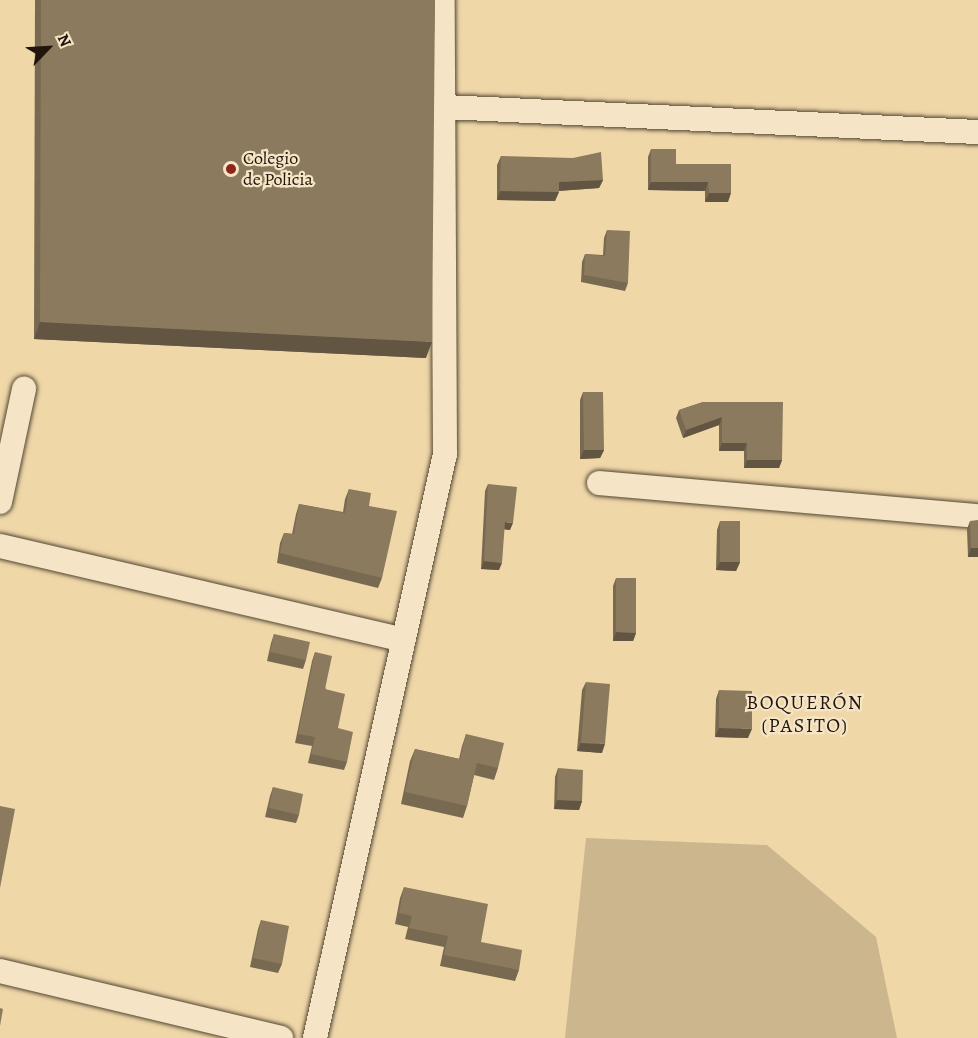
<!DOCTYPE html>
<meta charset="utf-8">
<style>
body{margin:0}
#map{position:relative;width:978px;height:1038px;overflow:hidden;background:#efd7a8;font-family:Alegreya,serif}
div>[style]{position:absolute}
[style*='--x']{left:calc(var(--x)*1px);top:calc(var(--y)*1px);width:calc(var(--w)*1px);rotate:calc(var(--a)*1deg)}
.green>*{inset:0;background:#ccb68e}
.roads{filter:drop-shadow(0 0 2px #544634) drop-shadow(0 0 2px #544634)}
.street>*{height:24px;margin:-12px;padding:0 12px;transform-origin:12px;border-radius:12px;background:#f5e5c6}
.wall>*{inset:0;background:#786951}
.shaded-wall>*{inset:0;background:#625542}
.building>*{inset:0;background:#8c7a5e}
.dots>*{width:16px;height:16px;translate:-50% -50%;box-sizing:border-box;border:3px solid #f5e5c6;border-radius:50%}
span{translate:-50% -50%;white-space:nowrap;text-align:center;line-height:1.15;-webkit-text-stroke:4.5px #f5e5c6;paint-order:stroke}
.poi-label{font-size:18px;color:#20160d}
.left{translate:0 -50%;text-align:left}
.neighbourhood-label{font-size:20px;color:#20160d;letter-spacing:1.5px}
.north{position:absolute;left:18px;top:18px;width:60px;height:60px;-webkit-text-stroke:4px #f5e5c6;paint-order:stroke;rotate:65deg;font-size:16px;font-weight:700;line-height:24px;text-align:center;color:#20160d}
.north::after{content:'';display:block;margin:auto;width:21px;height:27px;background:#20160d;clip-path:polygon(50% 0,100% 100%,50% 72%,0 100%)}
</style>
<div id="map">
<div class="green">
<i style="clip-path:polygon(586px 838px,767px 845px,876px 937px,897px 1038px,565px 1038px)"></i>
</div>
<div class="roads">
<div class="street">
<i style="--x:445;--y:107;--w:534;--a:2.69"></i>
<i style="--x:599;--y:483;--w:380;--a:5"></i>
<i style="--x:0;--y:502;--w:116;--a:-78"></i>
<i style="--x:0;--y:546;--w:414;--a:13.1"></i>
<i style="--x:0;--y:971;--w:289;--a:13.4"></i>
<i style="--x:315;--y:1038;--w:598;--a:-77.45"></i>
<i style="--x:445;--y:454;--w:454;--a:-90.3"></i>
</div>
</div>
<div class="wall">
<i style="clip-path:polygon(35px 0,435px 0,426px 358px,34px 339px)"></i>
<i style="clip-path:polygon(651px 149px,676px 164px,731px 164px,728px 202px,705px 202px,705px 191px,648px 190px,648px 157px)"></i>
<i style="clip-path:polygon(501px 156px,603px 180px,599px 188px,559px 191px,555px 201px,497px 200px,497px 165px)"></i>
<i style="clip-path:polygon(607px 230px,628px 283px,625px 291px,581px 282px,582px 262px,585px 254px,603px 255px,604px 238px)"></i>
<i style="clip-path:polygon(583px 392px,604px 450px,600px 458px,580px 459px,580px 400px)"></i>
<i style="clip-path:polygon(703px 402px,782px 460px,779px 468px,744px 468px,744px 451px,719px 451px,719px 425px,683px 438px,676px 418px,679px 410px)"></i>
<i style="clip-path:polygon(488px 484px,510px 530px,504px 529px,499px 570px,481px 569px,485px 491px)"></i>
<i style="clip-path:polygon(349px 489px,369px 506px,382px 578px,378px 588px,277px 563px,280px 543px,284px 533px,292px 534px,296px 514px,299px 504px,343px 512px,345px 499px)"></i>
<i style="clip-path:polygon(720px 521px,740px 562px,736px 571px,716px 570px,717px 530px)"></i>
<i style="clip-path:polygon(970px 521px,978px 557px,968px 557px,967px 529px)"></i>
<i style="clip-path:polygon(616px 578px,636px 633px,633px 641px,613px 641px,613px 586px)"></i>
<i style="clip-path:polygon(274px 634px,306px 660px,303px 669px,267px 661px,271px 643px)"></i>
<i style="clip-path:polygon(315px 652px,347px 762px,344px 770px,308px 763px,312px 746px,295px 743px,312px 661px)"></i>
<i style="clip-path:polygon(586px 682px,602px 753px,577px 751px,582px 690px)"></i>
<i style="clip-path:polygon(719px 690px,748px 738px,715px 737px,716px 699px)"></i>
<i style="clip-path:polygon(466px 734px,498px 768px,494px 780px,474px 775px,467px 806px,463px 818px,401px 804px,410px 761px,415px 749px,459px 759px,462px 746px)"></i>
<i style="clip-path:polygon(558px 768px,582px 801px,579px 810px,554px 809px,555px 777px)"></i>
<i style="clip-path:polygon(273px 787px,299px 815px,296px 823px,265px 817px,270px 796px)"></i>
<i style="clip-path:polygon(404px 887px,519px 970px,515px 981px,440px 966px,444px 947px,405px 939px,408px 927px,395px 924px,400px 898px)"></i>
<i style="clip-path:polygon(261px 920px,282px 964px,278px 973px,250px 967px,258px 929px)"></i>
</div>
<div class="shaded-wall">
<i style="clip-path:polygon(603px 180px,599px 188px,556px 191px,559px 182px)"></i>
<i style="clip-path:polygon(651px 182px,708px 182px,705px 191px,648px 190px)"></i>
<i style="clip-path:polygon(500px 191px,559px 192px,555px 201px,497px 200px)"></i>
<i style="clip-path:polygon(709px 193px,731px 193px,728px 202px,705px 202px)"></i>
<i style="clip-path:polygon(40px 322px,432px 342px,426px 358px,34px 339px)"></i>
<i style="clip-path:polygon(722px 417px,719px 425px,683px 438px,686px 430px)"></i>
<i style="clip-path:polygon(722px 443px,747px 443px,744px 451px,719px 451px)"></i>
<i style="clip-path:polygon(584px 450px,604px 450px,600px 458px,580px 459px)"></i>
<i style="clip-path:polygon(747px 460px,782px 460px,779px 468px,744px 468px)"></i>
<i style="clip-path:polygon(505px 522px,513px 523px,510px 530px,502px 529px)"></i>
<i style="clip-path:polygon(971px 548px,978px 548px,978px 557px,968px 557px)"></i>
<i style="clip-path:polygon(484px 561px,502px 563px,499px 570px,481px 569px)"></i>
<i style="clip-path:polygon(720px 562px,740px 562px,736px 571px,716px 570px)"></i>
<i style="clip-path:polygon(616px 632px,636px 633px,633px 641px,613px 641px)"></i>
<i style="clip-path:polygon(719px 728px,752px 729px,748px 738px,715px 737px)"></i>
<i style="clip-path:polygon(581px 743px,605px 744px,602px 753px,577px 751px)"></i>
<i style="clip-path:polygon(557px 800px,582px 801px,579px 810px,554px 809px)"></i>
</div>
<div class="building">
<i style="clip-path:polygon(41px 0,435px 0,432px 342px,40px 322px)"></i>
<i style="clip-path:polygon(651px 149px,676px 149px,676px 164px,731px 164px,731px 193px,709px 193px,708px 182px,651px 182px)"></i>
<i style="clip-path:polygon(601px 152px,603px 180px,559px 182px,559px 192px,500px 191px,501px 156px,573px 158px)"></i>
<i style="clip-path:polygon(607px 230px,630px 231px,628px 283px,584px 275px,585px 254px,605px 256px)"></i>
<i style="clip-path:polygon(583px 392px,603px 392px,604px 450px,584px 450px)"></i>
<i style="clip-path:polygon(703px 402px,783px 402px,782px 460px,747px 460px,747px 443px,722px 443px,722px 417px,686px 430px,679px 410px)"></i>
<i style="clip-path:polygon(488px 484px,517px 487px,513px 523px,505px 522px,502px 563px,484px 561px)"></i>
<i style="clip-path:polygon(349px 489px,371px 493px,369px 506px,397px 511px,382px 578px,280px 553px,284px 533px,294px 534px,299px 504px,345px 513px)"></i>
<i style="clip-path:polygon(978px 520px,978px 548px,971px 548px,970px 521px)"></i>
<i style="clip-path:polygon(720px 521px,740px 521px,740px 562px,720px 562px)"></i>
<i style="clip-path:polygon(616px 578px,636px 578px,636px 633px,616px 632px)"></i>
<i style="clip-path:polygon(274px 634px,310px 642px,306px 660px,270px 652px)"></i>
<i style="clip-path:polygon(315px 652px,332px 656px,325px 689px,345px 694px,338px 728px,353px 732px,347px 762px,311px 754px,315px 737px,298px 734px)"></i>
<i style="clip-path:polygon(586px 682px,610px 684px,605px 744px,581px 743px)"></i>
<i style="clip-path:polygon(719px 690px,752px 691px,752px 729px,719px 728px)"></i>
<i style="clip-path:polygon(466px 734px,504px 743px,498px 768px,477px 763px,467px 806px,405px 792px,415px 749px,460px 759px)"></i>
<i style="clip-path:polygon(558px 768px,583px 770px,582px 801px,557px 800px)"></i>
<i style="clip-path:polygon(273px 787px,303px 794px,299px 815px,269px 808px)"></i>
<i style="clip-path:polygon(0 806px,15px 809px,0 888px)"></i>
<i style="clip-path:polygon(404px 887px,488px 904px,481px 942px,522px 950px,519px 970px,444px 955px,448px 936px,409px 928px,412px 916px,399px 913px)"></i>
<i style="clip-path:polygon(261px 920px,289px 926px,282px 964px,253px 958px)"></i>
<i style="clip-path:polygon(0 1008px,3px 1009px,0 1026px)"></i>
</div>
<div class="dots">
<i style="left:231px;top:169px;background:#8f2418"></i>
</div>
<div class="poi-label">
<span class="left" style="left:243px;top:169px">Colegio<br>de Policia</span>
</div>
<div class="neighbourhood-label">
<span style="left:805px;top:714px">BOQUERÓN<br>(PASITO)</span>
</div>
<div class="north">N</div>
</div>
